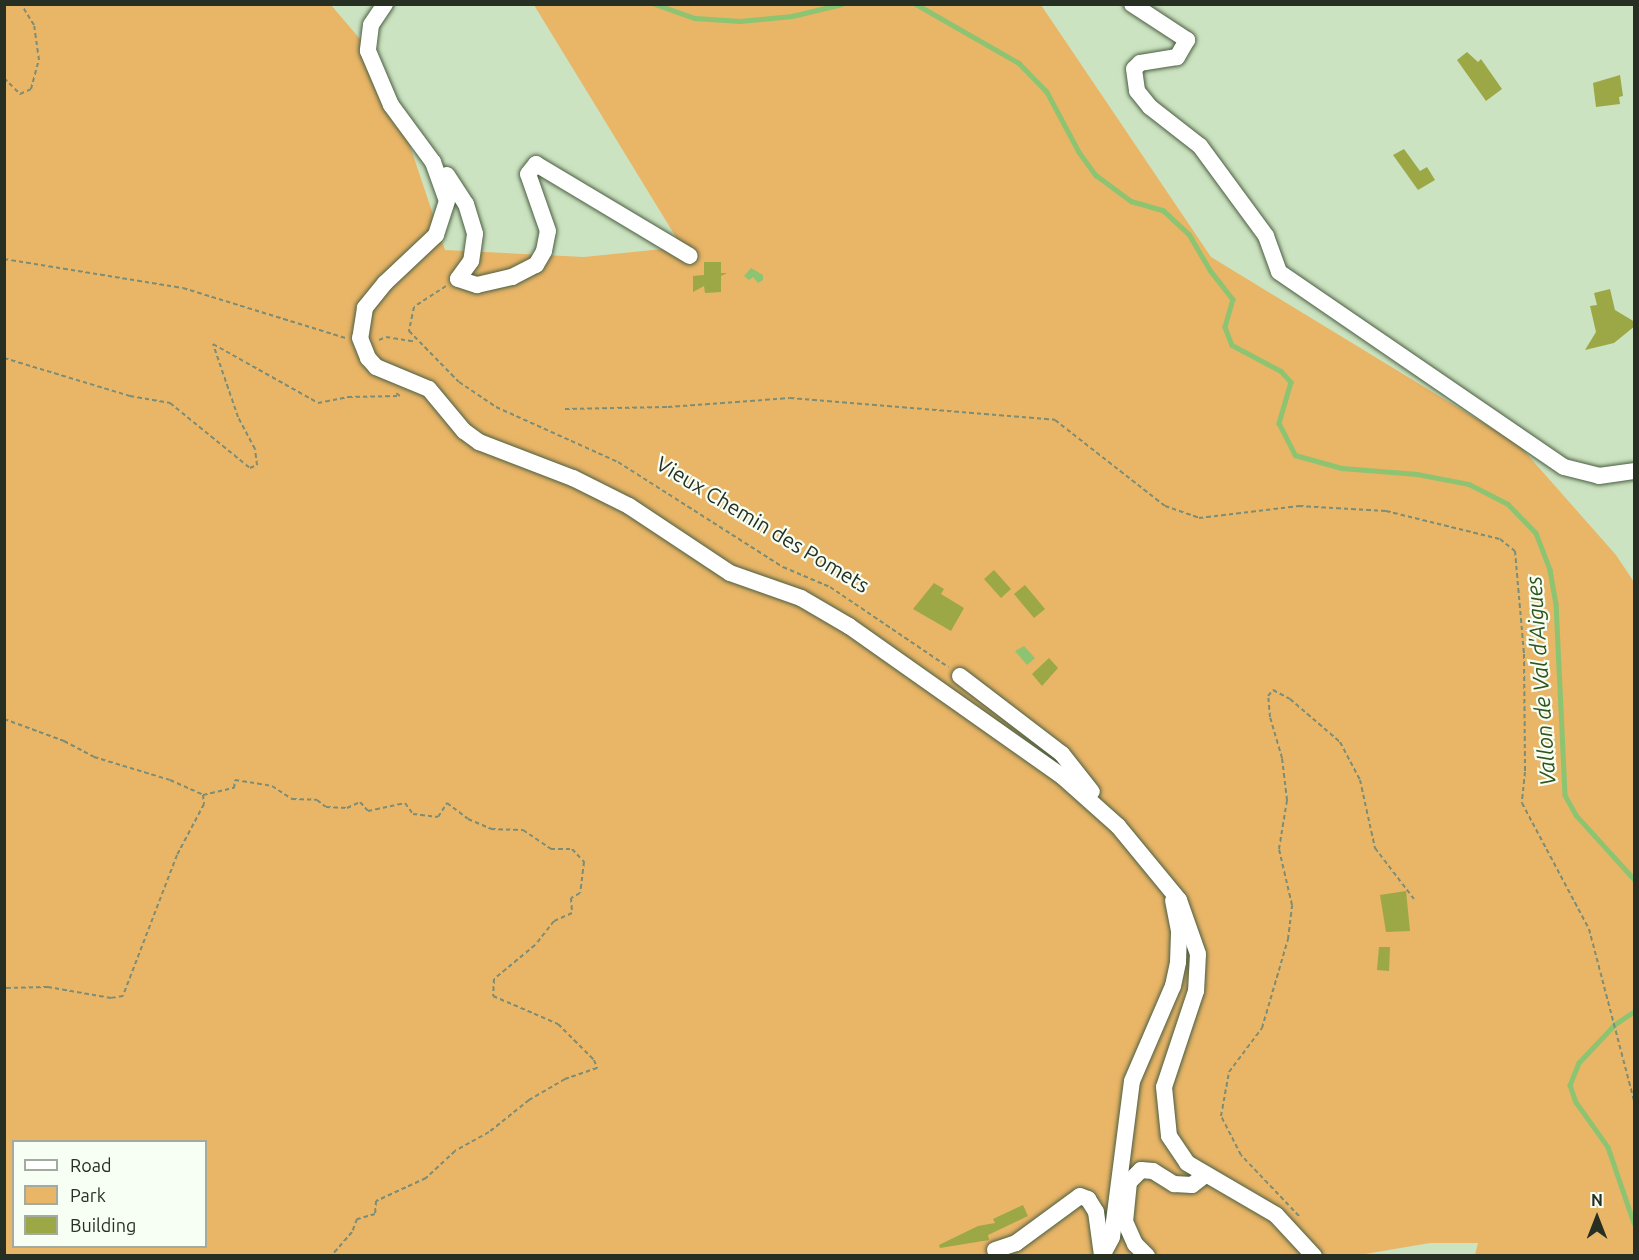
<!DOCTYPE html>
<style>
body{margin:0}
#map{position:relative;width:1639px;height:1260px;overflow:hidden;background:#cce3c1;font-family:Ubuntu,sans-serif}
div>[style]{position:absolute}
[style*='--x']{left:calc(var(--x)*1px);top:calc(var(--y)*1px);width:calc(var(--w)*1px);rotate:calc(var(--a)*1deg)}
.green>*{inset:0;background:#e9b567}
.water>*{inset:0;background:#8dc472}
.stream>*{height:4.5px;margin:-2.25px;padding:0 2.25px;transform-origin:2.25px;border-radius:2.25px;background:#8dc472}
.building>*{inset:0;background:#9ba845}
.path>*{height:2px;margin-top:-1px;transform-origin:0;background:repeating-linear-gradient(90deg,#7c8d75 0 4.5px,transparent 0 7.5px)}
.roads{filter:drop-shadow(0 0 2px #4a5e41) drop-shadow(0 0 2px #4a5e41)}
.minor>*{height:16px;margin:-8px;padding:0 8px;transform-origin:8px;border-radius:8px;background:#fff}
span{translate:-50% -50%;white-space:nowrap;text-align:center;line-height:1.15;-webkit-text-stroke:4.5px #f7fef4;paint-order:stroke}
.street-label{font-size:21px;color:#262f22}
.water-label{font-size:22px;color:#30541d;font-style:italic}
.frame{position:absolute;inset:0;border:6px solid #262f22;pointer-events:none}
.legend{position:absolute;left:12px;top:1140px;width:195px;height:108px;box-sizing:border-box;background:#f7fef4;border:2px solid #a3aba0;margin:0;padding:8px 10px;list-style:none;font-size:18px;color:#262f22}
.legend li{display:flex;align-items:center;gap:12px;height:30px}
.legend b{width:30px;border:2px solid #a3aba0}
.north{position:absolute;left:1567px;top:1188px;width:60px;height:60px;-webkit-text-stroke:4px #f7fef4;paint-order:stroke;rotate:0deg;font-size:16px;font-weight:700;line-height:24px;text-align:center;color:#262f22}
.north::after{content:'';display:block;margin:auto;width:21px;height:27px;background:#262f22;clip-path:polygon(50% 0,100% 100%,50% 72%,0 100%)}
</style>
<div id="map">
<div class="green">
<i style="clip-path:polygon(evenodd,5px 5px,331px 5px,383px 66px,445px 250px,584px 257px,682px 247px,534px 5px,1041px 5px,1211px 257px,1518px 444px,1616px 555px,1634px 582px,1634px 1255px,1475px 1255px,1478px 1243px,1430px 1243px,1353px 1256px,5px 1256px,5px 5px,14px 1142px,206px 1142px,206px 1246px,14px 1246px,14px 1142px)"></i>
</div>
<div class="water">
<i style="clip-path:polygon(751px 268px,763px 275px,763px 280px,758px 283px,753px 277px,749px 280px,744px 276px)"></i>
<i style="clip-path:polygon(1024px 646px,1035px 658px,1027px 665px,1015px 651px)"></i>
</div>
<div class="stream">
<i style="--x:655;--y:4;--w:42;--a:19.3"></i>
<i style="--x:695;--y:18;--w:45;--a:3.8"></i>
<i style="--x:740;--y:21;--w:52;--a:-5.5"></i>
<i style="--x:792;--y:16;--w:51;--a:-13.5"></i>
<i style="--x:916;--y:4;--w:119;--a:29.8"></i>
<i style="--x:1019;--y:63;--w:40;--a:46"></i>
<i style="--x:1047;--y:92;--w:68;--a:61.9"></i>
<i style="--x:1079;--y:152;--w:29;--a:54"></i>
<i style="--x:1096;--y:175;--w:44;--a:36.6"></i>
<i style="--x:1131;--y:201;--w:33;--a:16"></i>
<i style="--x:1163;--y:210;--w:35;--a:43"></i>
<i style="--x:1189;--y:234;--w:42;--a:59.7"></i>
<i style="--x:1210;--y:270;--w:37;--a:52"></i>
<i style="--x:1233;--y:299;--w:29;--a:106"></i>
<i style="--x:1225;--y:327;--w:19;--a:69"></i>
<i style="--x:1232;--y:345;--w:55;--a:28"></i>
<i style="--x:1281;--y:371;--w:15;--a:48"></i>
<i style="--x:1291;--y:382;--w:43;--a:106.3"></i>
<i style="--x:1279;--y:423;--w:36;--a:63"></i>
<i style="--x:1295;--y:455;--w:49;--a:15.5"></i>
<i style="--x:1342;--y:468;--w:75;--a:4.6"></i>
<i style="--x:1417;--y:474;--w:53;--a:10.9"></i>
<i style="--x:1469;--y:484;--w:44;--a:27.1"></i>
<i style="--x:1508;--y:504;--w:40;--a:46"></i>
<i style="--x:1536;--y:533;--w:40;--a:69"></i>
<i style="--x:1550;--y:570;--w:34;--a:80"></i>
<i style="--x:1556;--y:603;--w:192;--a:87.3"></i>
<i style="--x:1565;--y:795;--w:23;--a:61"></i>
<i style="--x:1576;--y:815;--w:86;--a:47.8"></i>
<i style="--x:1634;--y:1012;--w:23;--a:146"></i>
<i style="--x:1615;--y:1025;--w:52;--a:133.5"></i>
<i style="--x:1579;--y:1063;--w:24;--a:112"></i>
<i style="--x:1570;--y:1085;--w:18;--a:71"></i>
<i style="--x:1576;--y:1102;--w:55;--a:54.6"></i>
<i style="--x:1608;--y:1147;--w:80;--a:71.1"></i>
</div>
<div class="building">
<i style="clip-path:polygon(1467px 52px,1478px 62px,1481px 59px,1502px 89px,1486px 101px,1457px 60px)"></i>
<i style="clip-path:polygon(1620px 75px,1623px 96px,1619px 97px,1620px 104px,1596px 107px,1593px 83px)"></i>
<i style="clip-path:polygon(1404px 149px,1420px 171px,1427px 167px,1435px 180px,1418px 190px,1393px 155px)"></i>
<i style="clip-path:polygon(704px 262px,721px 262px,721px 273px,727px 273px,721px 276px,721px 292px,705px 293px,704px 286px,693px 292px,693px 276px,704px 275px)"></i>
<i style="clip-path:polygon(1610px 289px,1615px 310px,1635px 322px,1635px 326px,1614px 343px,1585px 350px,1596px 332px,1590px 306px,1597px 305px,1594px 293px)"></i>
<i style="clip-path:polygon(994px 570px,1011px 589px,1001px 598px,984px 579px)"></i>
<i style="clip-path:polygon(934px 583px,944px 589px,941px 594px,964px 608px,951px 631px,913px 609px)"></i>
<i style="clip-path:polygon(1025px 585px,1045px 609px,1034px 618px,1014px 594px)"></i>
<i style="clip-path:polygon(1049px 658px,1058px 668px,1042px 686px,1032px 674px)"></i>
<i style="clip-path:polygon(1406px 891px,1410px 931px,1386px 932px,1380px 895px)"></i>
<i style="clip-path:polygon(1379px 947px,1390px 947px,1389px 971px,1377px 970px)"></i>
<i style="clip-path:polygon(1023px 1205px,1028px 1216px,988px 1235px,989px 1240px,940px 1248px,939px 1245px,978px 1226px,995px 1223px,993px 1219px)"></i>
</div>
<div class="path">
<i style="--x:4;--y:78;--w:23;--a:45"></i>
<i style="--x:20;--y:94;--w:12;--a:-24"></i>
<i style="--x:31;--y:89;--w:30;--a:-75"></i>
<i style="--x:39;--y:60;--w:35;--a:-98"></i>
<i style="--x:34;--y:25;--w:25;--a:-122"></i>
<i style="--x:4;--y:259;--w:181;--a:9.2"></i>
<i style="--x:183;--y:288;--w:170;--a:17.1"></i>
<i style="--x:446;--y:286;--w:38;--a:147"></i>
<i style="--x:414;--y:307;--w:25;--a:102"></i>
<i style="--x:409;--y:331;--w:71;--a:45.6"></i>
<i style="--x:459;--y:382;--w:45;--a:34"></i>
<i style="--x:496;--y:407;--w:134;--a:24.3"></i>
<i style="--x:618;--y:462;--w:196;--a:32.5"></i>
<i style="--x:783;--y:567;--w:51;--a:23.1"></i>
<i style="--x:830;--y:587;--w:143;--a:34.1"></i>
<i style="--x:379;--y:340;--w:8;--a:-23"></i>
<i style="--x:386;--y:337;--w:30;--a:9"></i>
<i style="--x:4;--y:358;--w:132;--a:16.8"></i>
<i style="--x:130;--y:396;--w:41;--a:9.9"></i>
<i style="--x:170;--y:403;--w:103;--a:39.1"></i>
<i style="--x:250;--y:468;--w:8;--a:-23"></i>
<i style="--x:257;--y:465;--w:16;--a:-97"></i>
<i style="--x:255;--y:449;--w:36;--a:-118"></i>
<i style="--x:238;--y:417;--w:77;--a:-108.9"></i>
<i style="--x:213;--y:344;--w:120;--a:29.3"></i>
<i style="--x:318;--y:403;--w:31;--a:-11"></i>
<i style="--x:348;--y:397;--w:52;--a:-1.1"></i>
<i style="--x:400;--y:396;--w:5;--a:-143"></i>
<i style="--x:565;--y:409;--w:103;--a:-1.1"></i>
<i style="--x:668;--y:407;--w:122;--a:-4.2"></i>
<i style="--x:790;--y:398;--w:266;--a:4.7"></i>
<i style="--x:1055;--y:420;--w:140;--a:38"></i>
<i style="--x:1165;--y:506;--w:36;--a:19"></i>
<i style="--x:1199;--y:518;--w:101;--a:-6.8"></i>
<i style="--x:1299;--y:506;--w:87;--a:3.3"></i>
<i style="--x:1386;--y:511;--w:117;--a:13.8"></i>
<i style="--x:1500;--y:539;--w:19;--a:39"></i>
<i style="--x:1515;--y:551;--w:103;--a:85"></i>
<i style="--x:1524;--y:654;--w:118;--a:89.5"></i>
<i style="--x:1525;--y:772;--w:31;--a:96"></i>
<i style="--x:1522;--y:803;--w:143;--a:62"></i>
<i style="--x:1589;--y:929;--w:178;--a:75.3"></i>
<i style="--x:4;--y:719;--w:64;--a:20.1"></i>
<i style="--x:64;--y:741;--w:34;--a:28"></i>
<i style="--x:94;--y:757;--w:79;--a:16.8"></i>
<i style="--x:170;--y:780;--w:36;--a:24"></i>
<i style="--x:203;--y:795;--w:9;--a:84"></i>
<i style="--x:204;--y:804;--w:58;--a:117.9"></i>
<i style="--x:177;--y:855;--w:151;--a:111"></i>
<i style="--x:123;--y:996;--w:12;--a:171"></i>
<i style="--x:111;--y:998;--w:64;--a:-170.1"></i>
<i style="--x:48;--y:987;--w:44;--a:178.7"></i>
<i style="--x:203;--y:795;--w:32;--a:-13"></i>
<i style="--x:234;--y:788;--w:8;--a:-83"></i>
<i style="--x:235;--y:780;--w:37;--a:9"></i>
<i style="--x:272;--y:786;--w:24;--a:33"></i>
<i style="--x:292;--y:799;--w:25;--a:2"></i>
<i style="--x:317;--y:800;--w:11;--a:38"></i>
<i style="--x:326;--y:807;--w:21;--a:3"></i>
<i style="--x:347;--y:808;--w:14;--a:-25"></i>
<i style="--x:360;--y:802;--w:12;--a:48"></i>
<i style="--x:368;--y:811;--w:38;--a:-12"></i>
<i style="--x:405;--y:803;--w:14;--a:54"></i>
<i style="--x:413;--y:814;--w:25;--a:7"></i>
<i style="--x:438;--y:817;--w:17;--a:-57"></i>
<i style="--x:447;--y:803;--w:26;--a:37"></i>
<i style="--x:468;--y:819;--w:25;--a:23"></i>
<i style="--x:491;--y:829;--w:32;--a:2"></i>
<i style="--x:523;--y:830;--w:34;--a:34"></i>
<i style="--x:551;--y:849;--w:21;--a:0"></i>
<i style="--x:572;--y:849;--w:18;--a:47"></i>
<i style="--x:584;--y:862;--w:31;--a:97"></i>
<i style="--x:580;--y:893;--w:10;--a:151"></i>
<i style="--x:571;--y:898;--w:15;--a:86"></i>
<i style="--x:572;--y:913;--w:20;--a:156"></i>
<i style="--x:554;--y:921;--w:31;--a:128"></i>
<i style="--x:535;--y:945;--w:53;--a:140.3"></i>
<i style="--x:494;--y:979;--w:17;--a:93"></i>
<i style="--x:493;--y:996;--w:71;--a:23.3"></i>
<i style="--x:558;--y:1024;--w:51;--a:45"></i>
<i style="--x:594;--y:1060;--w:9;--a:69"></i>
<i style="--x:597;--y:1068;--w:34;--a:161"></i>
<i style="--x:565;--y:1079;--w:42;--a:149.7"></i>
<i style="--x:529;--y:1100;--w:51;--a:141.3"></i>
<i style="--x:489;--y:1132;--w:39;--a:151"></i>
<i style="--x:455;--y:1151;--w:40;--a:137"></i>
<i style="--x:426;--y:1178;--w:55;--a:155.3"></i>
<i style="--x:376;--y:1201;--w:13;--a:94"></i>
<i style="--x:375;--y:1214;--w:19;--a:164"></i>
<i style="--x:357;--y:1219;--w:14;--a:111"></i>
<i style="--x:352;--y:1232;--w:32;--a:131"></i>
<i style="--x:1299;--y:1216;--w:84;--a:-133.6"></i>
<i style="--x:1241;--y:1155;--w:44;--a:-117.1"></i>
<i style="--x:1221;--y:1116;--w:45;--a:-79.7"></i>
<i style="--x:1229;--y:1072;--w:55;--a:-53.1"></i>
<i style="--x:1262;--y:1028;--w:93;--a:-73.7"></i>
<i style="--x:1288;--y:939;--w:34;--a:-83"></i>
<i style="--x:1292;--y:905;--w:57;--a:-103.1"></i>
<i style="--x:1279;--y:849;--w:50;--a:-80.7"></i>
<i style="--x:1287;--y:800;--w:42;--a:-96.8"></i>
<i style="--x:1282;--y:758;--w:43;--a:-106.3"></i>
<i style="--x:1270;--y:717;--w:21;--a:-95"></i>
<i style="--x:1268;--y:696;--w:8;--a:-50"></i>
<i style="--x:1273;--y:690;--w:19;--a:28"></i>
<i style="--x:1290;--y:699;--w:66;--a:40.7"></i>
<i style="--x:1340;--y:742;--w:43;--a:62.2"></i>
<i style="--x:1360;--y:780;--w:70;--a:77.6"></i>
<i style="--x:1375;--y:848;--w:64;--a:52.6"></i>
</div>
<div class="roads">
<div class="minor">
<i style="--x:385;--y:4;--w:25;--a:124"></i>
<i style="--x:371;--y:25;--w:26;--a:97"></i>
<i style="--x:368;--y:51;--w:59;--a:66.9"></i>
<i style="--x:391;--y:105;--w:71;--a:53.6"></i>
<i style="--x:433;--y:162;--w:41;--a:70.3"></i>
<i style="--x:447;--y:201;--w:36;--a:108"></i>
<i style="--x:436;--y:235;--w:70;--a:136.7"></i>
<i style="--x:385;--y:283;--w:32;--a:129"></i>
<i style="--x:365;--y:308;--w:30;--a:99"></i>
<i style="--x:360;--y:338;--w:22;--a:68"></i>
<i style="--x:368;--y:358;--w:12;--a:48"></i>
<i style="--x:376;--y:367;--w:57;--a:22.5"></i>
<i style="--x:429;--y:389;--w:55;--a:50.2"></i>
<i style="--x:464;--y:431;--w:19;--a:36"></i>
<i style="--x:479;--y:442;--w:101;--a:21"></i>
<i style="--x:573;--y:478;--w:63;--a:26.6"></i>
<i style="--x:629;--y:506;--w:121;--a:33.6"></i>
<i style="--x:730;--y:573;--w:75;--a:19.4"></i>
<i style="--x:801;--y:598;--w:56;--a:30.3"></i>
<i style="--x:849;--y:626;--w:262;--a:35.2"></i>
<i style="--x:1063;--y:777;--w:74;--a:41.7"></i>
<i style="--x:1118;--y:826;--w:96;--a:50.5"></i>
<i style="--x:1179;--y:900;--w:57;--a:70.6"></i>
<i style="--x:1198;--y:954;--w:37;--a:93"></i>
<i style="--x:1196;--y:991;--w:101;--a:108.4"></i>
<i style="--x:1164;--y:1087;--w:49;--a:84.2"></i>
<i style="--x:1169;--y:1136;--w:32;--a:56"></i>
<i style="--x:1187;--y:1163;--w:103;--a:30.3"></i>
<i style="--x:1276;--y:1215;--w:56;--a:47.2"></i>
<i style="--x:1132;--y:4;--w:66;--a:33.2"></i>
<i style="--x:1187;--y:40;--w:20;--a:120"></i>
<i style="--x:1177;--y:57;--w:37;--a:171"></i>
<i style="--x:1140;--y:63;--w:8;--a:135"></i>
<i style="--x:1134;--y:69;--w:22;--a:82"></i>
<i style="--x:1137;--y:91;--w:21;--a:51"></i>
<i style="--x:1150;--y:107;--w:63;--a:38"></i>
<i style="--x:1200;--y:146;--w:112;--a:53.7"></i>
<i style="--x:1266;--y:236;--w:38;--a:70"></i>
<i style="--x:1279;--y:272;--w:345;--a:34.4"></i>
<i style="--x:1564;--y:467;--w:36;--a:14"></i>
<i style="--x:1599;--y:476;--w:35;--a:-8"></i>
<i style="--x:447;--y:175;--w:35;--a:57"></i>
<i style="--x:466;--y:204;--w:31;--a:73"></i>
<i style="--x:475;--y:234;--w:27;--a:98"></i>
<i style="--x:471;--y:261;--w:22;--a:126"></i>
<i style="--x:458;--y:279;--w:20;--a:18"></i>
<i style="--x:477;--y:285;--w:36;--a:-13"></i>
<i style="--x:512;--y:277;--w:27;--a:-27"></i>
<i style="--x:536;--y:265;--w:16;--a:-60"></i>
<i style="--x:544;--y:251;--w:20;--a:-79"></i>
<i style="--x:548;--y:231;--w:60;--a:-109.3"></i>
<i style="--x:528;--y:174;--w:13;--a:-51"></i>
<i style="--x:536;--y:164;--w:179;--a:30.9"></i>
<i style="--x:960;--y:676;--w:128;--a:37.4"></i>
<i style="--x:1062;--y:754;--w:48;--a:51.7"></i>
<i style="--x:995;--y:1250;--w:22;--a:-18"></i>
<i style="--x:1016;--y:1243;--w:79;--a:-36.3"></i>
<i style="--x:1080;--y:1196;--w:9;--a:21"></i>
<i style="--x:1088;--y:1199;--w:15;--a:58"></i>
<i style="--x:1096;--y:1212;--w:43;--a:82.1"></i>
<i style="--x:1102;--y:1256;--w:21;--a:-62"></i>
<i style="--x:1112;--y:1237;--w:157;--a:-82.7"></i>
<i style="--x:1132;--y:1081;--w:103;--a:-66.7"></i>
<i style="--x:1173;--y:986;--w:25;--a:-78"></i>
<i style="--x:1178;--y:962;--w:31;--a:-88"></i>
<i style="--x:1179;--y:931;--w:31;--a:-101"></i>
<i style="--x:1147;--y:1256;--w:17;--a:-135"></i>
<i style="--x:1135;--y:1244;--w:24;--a:-114"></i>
<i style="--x:1125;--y:1222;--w:40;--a:-84.3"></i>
<i style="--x:1129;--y:1182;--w:17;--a:-45"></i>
<i style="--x:1141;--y:1170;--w:12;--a:5"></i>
<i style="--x:1153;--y:1171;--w:25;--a:32"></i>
<i style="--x:1174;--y:1184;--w:18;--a:3"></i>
<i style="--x:1192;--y:1185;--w:15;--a:-37"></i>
</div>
</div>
<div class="street-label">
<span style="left:763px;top:524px;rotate:31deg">Vieux Chemin des Pomets</span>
</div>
<div class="water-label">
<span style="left:1540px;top:681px;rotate:-94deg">Vallon de Val d'Aigues</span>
</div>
<div class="frame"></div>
<ul class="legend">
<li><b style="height:8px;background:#fff"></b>Road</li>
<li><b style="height:16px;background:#e9b567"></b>Park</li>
<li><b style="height:16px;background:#9ba845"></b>Building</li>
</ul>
<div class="north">N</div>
</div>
